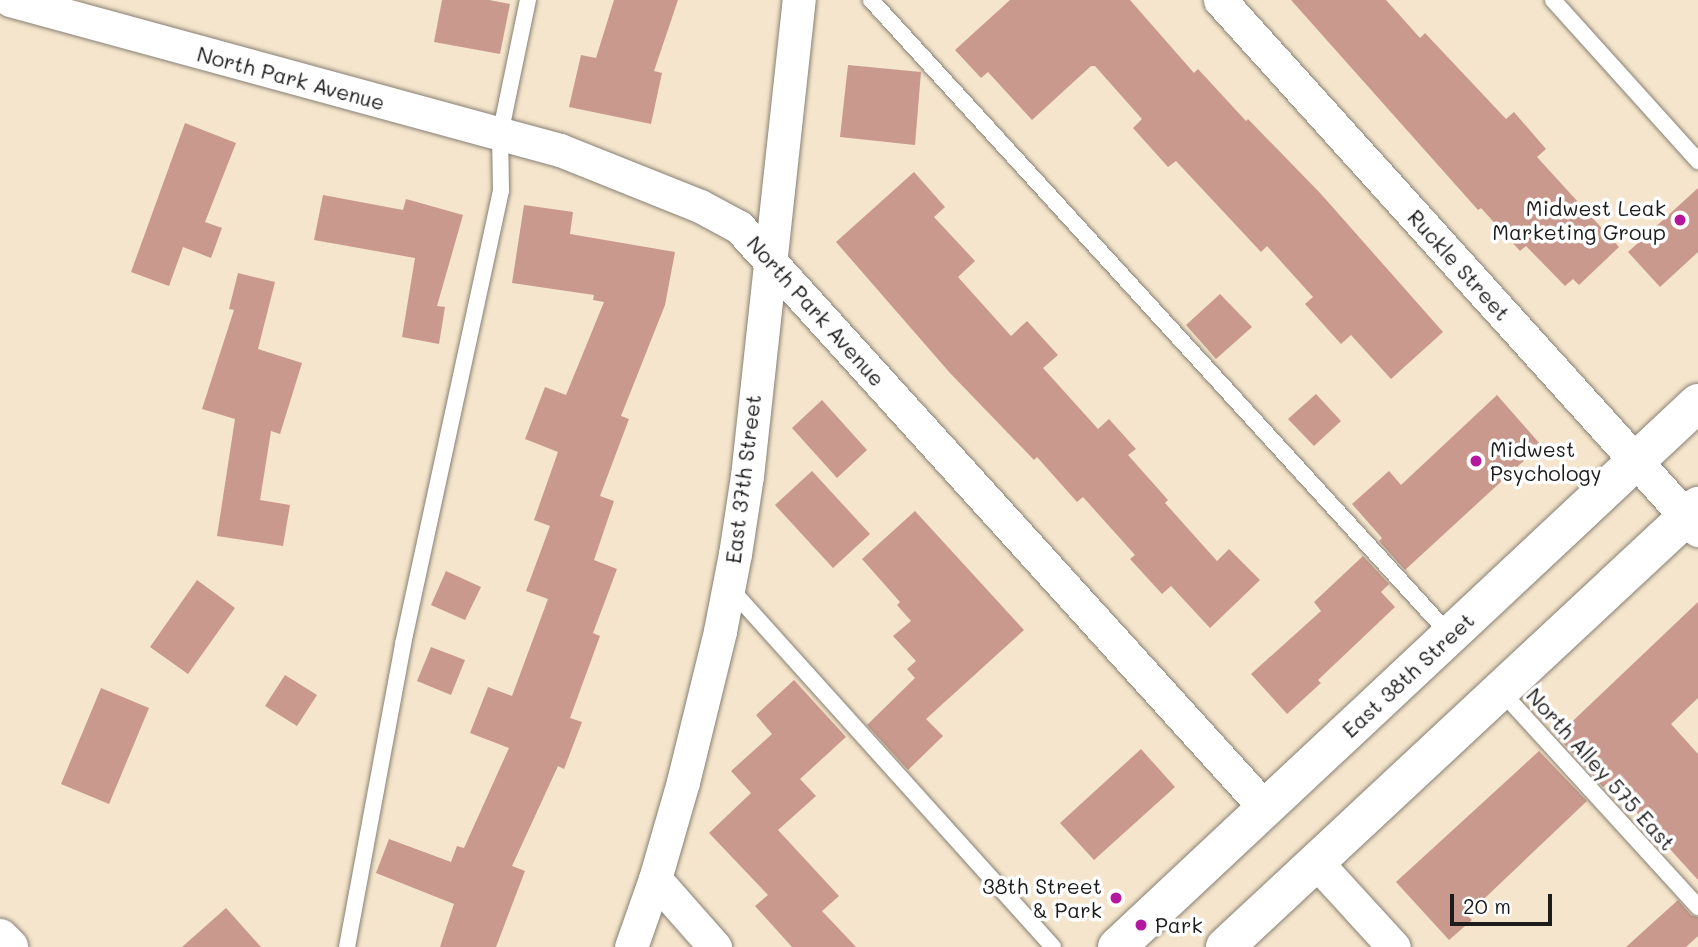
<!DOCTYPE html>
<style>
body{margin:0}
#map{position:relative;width:1698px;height:947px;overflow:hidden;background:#f5e5cc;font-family:Mali,sans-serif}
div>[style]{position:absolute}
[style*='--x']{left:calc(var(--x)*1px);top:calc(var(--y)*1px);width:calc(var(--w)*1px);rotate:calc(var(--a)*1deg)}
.building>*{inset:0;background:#c9998d}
.roads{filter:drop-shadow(0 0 2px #888074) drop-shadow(0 0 2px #888074)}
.lane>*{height:16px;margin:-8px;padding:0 8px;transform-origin:8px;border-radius:8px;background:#fff}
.street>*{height:33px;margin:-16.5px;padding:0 16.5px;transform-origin:16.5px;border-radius:16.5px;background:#fff}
.secondary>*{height:38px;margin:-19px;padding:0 19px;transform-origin:19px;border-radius:19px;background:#fff}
.primary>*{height:38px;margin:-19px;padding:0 19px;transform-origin:19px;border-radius:19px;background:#fff}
.dots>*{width:19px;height:19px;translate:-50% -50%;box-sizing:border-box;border:4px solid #fff;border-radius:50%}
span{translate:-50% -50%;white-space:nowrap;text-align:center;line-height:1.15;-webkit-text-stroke:7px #fff;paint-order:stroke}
.street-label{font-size:21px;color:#1c1c1c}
.poi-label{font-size:21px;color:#1c1c1c}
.right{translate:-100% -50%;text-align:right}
.left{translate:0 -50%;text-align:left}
.scale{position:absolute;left:1450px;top:894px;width:102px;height:32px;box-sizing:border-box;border:4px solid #1c1c1c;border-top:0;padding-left:9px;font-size:21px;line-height:24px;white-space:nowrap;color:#1c1c1c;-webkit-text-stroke:5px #fff;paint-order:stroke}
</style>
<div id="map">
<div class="building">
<i style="clip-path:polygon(442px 0,489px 0,510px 4px,500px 54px,434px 42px)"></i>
<i style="clip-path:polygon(614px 0,678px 0,654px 71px,662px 73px,651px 124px,569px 107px,581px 55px,596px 58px)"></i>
<i style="clip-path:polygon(1010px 0,1130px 0,1194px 73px,1198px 69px,1246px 121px,1248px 119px,1321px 194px,1443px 332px,1391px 379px,1351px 335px,1341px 344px,1305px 304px,1313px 297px,1267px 246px,1261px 252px,1176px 161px,1168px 167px,1133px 128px,1142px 119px,1095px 66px,1091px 66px,1032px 120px,988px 72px,981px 78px,955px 50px)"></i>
<i style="clip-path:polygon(1291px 0,1386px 0,1420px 38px,1425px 33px,1506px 119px,1514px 112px,1546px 149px,1537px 157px,1619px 247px,1579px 285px,1573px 279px,1565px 286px,1526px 246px,1520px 251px,1481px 208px,1478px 210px)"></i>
<i style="clip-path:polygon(848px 65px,921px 72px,915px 145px,840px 137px)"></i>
<i style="clip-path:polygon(185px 123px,236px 143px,205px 222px,222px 228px,211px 258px,183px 247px,169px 286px,131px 272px)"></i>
<i style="clip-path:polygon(914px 172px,945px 207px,934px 217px,975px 261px,958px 277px,1011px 336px,1027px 321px,1058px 355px,1043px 368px,1098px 429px,1109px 419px,1136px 449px,1128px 455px,1168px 500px,1165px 503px,1217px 561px,1229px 549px,1260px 580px,1210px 628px,1171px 586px,1162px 594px,1130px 559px,1135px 555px,1083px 497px,1077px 502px,1037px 457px,1034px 460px,950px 373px,836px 242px)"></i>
<i style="clip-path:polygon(1698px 188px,1698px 252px,1660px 287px,1628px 252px)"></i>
<i style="clip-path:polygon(323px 195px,403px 210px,406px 199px,463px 215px,437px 306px,445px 307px,439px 344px,402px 337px,415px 258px,314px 240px)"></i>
<i style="clip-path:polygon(524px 205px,573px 212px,570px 234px,675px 252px,665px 305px,621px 416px,629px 419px,600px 496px,614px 501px,594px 560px,617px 569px,593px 633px,600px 636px,570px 718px,582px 722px,564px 769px,558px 766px,512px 866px,525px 871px,496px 947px,440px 947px,454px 904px,376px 873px,389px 839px,451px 862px,457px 846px,464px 848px,509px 748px,470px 733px,488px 687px,512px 696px,548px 599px,526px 591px,550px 526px,534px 520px,558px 452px,525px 439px,545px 387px,566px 395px,604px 302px,593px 300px,594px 295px,512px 283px)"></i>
<i style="clip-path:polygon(238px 273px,275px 282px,258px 349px,302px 363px,280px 434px,271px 431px,260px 500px,290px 505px,283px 546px,217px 536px,235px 419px,202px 409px,234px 310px,229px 309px)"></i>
<i style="clip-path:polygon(1220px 294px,1252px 327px,1216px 359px,1186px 325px)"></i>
<i style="clip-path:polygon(1316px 394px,1341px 421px,1314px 446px,1288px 419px)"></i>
<i style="clip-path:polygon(1497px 395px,1541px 445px,1405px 570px,1379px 541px,1382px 538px,1352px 504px,1389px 471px,1401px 485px)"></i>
<i style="clip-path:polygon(822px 400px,867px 450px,837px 478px,792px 428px)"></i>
<i style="clip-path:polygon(812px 471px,870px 534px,833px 568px,775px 505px)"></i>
<i style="clip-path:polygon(915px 511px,1024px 630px,926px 719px,943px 736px,908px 770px,867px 725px,915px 678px,907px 669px,916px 661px,893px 636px,911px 621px,897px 605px,900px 602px,862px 559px)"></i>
<i style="clip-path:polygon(1363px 556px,1389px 584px,1381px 592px,1395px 607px,1318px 680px,1321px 683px,1287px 714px,1251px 674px,1321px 611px,1314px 602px)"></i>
<i style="clip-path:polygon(446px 571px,481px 587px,465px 620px,431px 605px)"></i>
<i style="clip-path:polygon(197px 580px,235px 608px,188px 674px,150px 647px)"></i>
<i style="clip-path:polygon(1698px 602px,1698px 698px,1671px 724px,1698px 754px,1698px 880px,1609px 782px,1603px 787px,1557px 736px)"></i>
<i style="clip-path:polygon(431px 647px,465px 660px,451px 695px,417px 681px)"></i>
<i style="clip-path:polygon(285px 675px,317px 695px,297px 726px,265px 706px)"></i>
<i style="clip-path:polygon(794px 680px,846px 737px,800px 779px,816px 796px,778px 830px,839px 896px,822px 911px,856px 947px,792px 947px,755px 906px,768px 895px,709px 833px,751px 793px,731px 771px,772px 734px,756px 715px)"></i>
<i style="clip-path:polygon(101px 688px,149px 708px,109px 804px,61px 784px)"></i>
<i style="clip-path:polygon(1141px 749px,1175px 787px,1094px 860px,1060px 823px)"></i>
<i style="clip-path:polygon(1539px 751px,1587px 801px,1467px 915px,1472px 920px,1449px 940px,1396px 882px)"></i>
<i style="clip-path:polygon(1678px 900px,1691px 915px,1698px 917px,1698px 936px,1686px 947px,1626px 947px)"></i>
<i style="clip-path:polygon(226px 908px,261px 947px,182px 947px)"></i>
</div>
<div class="roads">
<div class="lane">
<i style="--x:871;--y:0;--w:859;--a:47.64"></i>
<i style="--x:1553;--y:0;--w:217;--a:48"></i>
<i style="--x:729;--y:587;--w:484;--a:48"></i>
<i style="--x:1500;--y:690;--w:294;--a:47.6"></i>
<i style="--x:347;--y:947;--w:308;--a:-79.5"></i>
<i style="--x:403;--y:644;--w:464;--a:-77.8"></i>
<i style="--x:501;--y:190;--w:55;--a:-91"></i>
<i style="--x:500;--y:135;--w:138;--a:-78.3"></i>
</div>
<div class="street">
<i style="--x:10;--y:0;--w:570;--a:15.26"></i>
<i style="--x:560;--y:150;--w:151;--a:21.8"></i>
<i style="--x:700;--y:206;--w:44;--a:28.3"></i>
<i style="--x:739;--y:227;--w:784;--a:47.84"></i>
<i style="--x:1220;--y:0;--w:714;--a:47.95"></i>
<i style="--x:1316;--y:862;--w:115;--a:47.5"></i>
<i style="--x:655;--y:879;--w:91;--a:48.6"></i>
<i style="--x:631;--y:947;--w:72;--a:-70.6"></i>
<i style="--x:655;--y:879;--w:101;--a:-73.9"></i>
<i style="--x:683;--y:782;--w:155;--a:-76.2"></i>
<i style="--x:720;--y:631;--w:78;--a:-79"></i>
<i style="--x:735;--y:554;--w:79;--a:-81.3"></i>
<i style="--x:747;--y:476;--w:479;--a:-83.8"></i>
</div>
<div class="secondary">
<i style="--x:0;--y:938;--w:13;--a:45"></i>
</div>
<div class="primary">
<i style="--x:1117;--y:947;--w:796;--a:-43.12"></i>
<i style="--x:1225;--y:947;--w:647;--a:-42.99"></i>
</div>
</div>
<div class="dots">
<i style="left:1680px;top:220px;background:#b5179e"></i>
<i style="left:1476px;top:461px;background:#b5179e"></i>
<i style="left:1116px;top:898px;background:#b5179e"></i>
<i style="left:1141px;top:925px;background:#b5179e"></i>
</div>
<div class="street-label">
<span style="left:291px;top:78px;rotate:15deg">North Park Avenue</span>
<span style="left:1459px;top:265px;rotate:48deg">Ruckle Street</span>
<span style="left:816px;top:311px;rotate:48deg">North Park Avenue</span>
<span style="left:743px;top:479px;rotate:-83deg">East 37th Street</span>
<span style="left:1408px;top:675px;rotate:-43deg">East 38th Street</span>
<span style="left:1601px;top:769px;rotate:48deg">North Alley 575 East</span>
</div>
<div class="poi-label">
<span class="right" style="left:1666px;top:220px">Midwest Leak<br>Marketing Group</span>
<span class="left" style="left:1490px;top:461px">Midwest<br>Psychology</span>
<span class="right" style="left:1102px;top:898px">38th Street<br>&amp; Park</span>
<span class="left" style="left:1155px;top:925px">Park</span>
</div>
<div class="scale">20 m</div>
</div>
